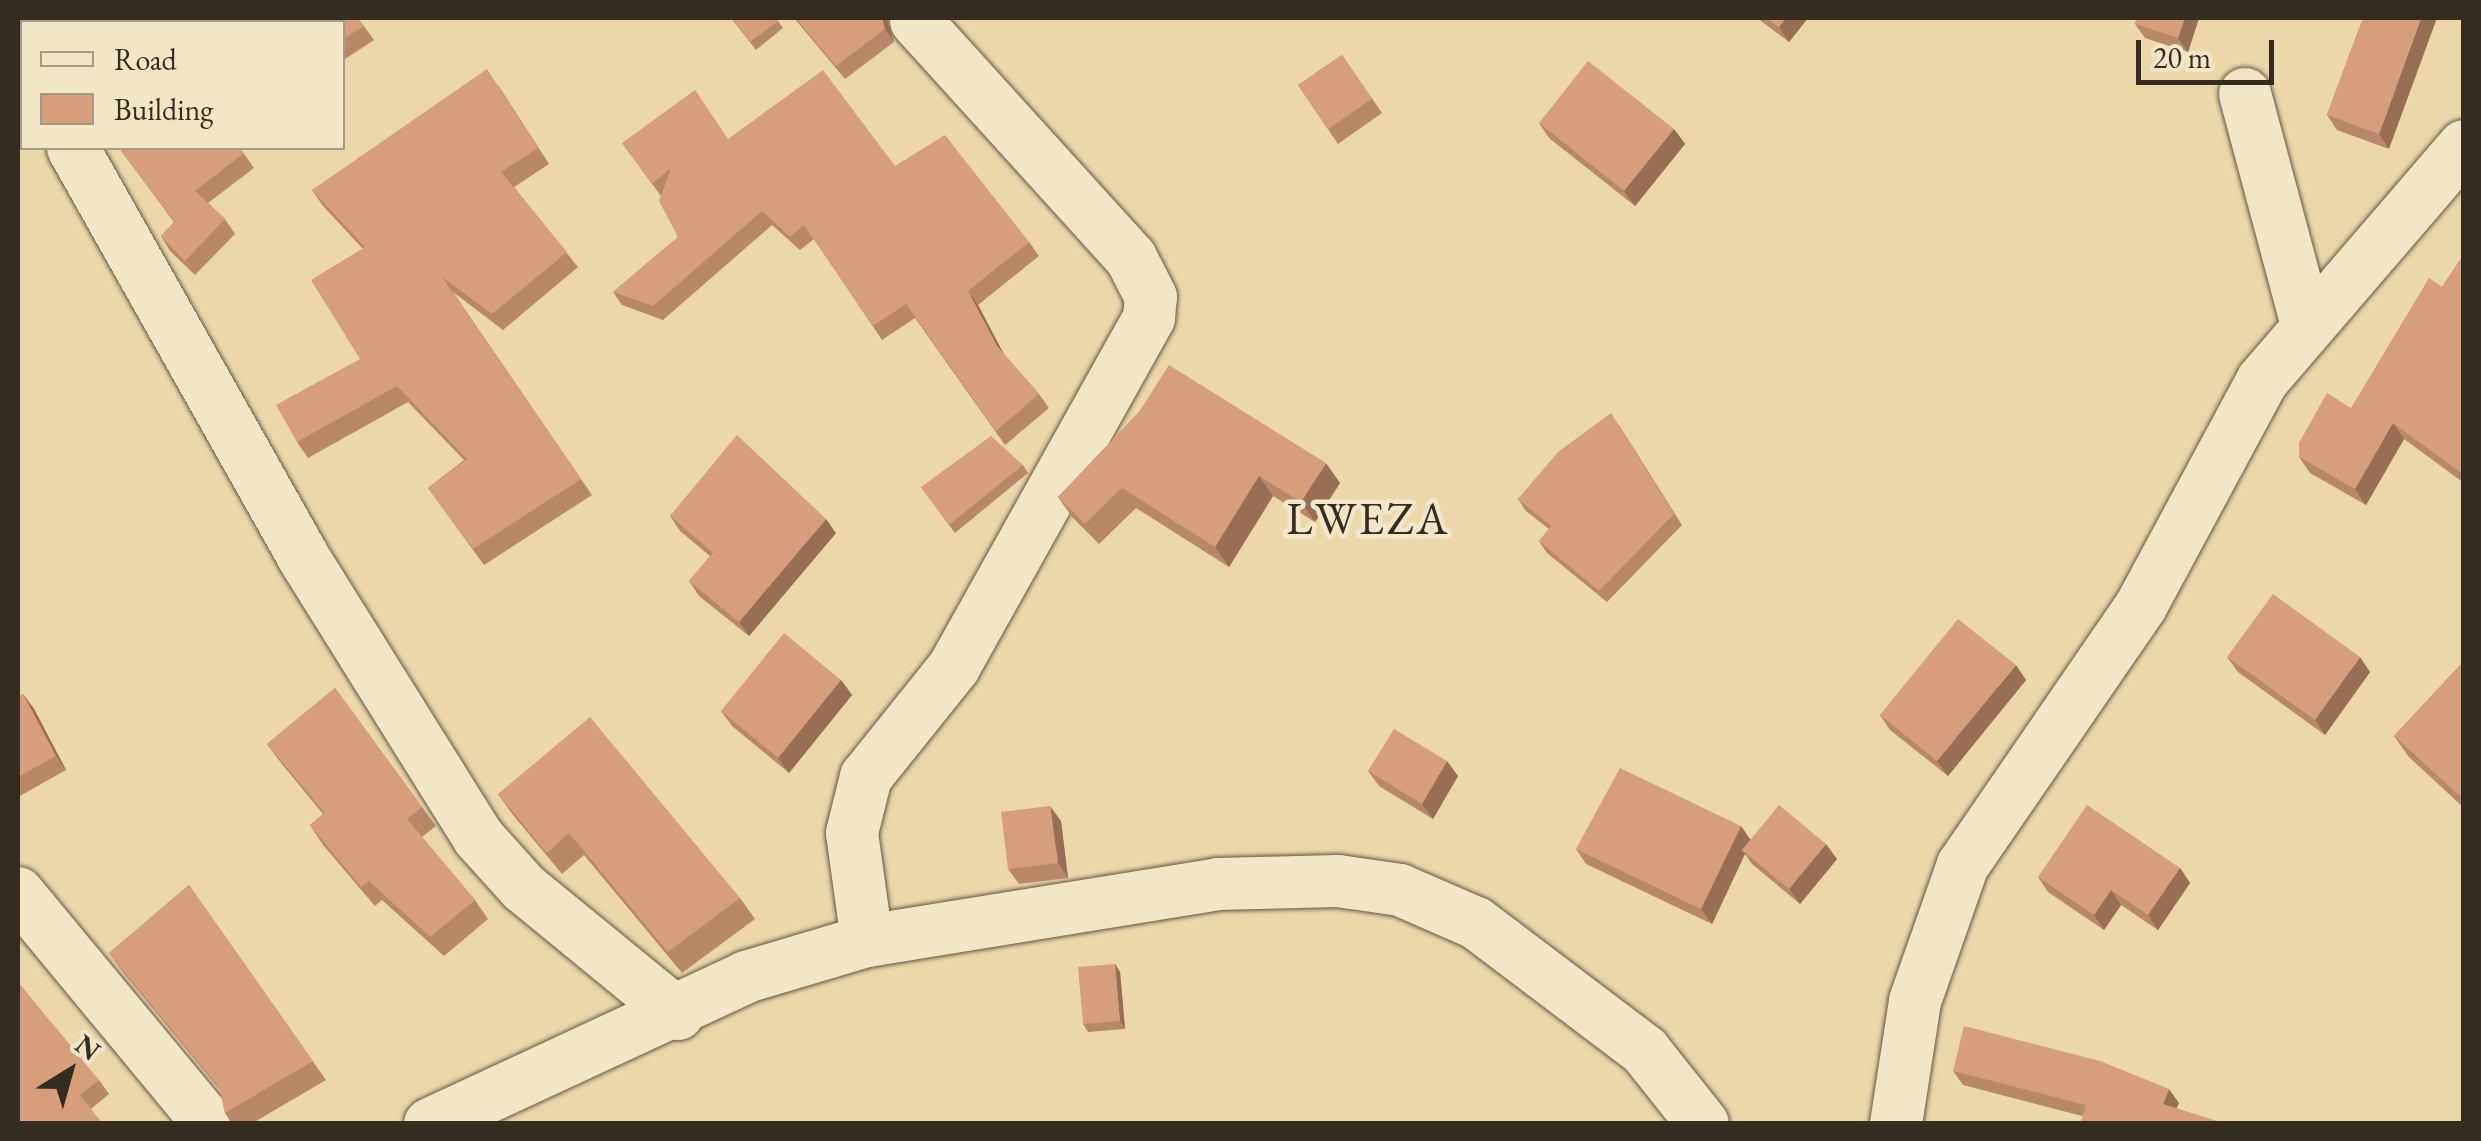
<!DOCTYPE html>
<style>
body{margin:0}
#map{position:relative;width:2481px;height:1141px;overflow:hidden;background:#ead8a9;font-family:"EB Garamond",serif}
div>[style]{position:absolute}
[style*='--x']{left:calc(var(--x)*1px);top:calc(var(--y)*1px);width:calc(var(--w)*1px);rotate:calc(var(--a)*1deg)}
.roads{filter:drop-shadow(0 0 2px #625743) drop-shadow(0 0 2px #625743)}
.minor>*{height:52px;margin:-26px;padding:0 26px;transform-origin:26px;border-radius:26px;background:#f1e6c7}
.wall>*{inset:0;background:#b88869}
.shaded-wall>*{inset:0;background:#966f55}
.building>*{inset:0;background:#d69e7a}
span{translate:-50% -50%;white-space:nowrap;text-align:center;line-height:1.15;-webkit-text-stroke:9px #f1e6c7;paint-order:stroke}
.quarter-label{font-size:45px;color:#342c21;letter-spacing:2.5px}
.frame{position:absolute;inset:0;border:20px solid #342c21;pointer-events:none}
.legend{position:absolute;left:20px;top:20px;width:325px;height:130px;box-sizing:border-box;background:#f1e6c7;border:2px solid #a59c85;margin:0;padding:12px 18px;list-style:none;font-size:30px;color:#342c21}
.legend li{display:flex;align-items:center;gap:20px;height:50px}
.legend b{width:50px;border:2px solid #a59c85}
.north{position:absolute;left:20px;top:1021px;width:100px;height:100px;-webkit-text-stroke:8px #f1e6c7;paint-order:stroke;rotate:37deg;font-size:28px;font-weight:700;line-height:40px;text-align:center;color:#342c21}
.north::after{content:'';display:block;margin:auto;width:35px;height:45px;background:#342c21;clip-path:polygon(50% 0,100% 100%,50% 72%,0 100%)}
.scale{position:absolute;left:2136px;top:40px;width:138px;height:45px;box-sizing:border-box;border:5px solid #342c21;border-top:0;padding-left:12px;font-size:30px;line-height:35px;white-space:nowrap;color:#342c21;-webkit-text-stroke:8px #f1e6c7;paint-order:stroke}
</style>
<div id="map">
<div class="roads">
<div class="minor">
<i style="--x:18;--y:48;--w:10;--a:66"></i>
<i style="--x:2245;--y:94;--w:235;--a:75"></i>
<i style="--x:73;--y:148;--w:467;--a:60.6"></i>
<i style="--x:302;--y:555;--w:332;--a:58"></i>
<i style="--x:478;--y:837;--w:69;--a:48"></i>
<i style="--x:524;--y:888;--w:199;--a:39.3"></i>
<i style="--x:18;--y:893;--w:300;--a:50.4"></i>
<i style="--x:867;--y:941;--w:109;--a:-97.9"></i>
<i style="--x:852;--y:833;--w:58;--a:-76"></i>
<i style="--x:866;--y:777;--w:141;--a:-51.3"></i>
<i style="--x:954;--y:667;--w:400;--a:-60.8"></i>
<i style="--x:1149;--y:318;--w:21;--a:-85"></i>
<i style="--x:1151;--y:297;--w:44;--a:-117.1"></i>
<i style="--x:1131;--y:258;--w:320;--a:-132.2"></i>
<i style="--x:430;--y:1124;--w:349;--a:-24.9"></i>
<i style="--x:746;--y:977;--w:126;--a:-16.6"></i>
<i style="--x:867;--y:941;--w:356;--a:-9.2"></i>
<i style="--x:1218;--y:884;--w:120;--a:-1.4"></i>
<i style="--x:1338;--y:881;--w:63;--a:8.3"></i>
<i style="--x:1400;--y:890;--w:83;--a:23.5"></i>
<i style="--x:1476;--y:923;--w:212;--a:37.1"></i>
<i style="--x:1645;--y:1051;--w:93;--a:51.5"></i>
<i style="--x:1896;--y:1124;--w:124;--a:-81.2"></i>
<i style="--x:1915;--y:1001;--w:144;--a:-70.6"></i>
<i style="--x:1963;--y:865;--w:314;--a:-55.5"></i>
<i style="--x:2141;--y:606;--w:255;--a:-61.7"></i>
<i style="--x:2262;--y:381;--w:310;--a:-49.3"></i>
</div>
</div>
<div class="wall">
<i style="clip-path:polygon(358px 18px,374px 40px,342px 61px,342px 22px)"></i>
<i style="clip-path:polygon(731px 18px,776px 18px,783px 28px,756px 50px)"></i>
<i style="clip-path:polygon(794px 18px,887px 18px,894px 42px,845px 79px)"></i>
<i style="clip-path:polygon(1757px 18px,1808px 18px,1789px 42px)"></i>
<i style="clip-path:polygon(2137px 18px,2199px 18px,2188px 52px,2145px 38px,2135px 24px)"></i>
<i style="clip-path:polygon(2363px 18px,2389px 149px,2337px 130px,2327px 115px)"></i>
<i style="clip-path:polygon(1342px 55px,1382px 113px,1338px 144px,1298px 85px)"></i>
<i style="clip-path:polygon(498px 85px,549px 164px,514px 187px,578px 267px,503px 330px,453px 292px,592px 495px,484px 565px,428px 488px,464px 460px,408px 402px,308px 458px,297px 442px,360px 359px,363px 249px,323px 206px,312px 190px)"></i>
<i style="clip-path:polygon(1539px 123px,1674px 129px,1685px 144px,1635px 206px,1549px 138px)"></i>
<i style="clip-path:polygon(728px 139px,895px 166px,1029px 242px,1039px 256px,978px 305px,1003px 353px,1039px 394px,1049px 408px,1005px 445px,915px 318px,882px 340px,814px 239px,800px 250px,772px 225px,663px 320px,622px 305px,613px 292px,678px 237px,661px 196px,622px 143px)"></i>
<i style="clip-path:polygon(119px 148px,240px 148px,254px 168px,208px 203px,225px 219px,235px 234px,195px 275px,170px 251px,161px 236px,174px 222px)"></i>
<i style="clip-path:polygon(2464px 254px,2464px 483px,2404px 439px,2366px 505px,2310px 473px,2299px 457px,2351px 408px,2442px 287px)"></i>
<i style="clip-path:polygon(1139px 412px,1340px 483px,1315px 522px,1273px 496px,1229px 567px,1136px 508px,1099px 544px,1072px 517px,1058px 497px)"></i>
<i style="clip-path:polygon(1619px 425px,1682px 525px,1607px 602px,1547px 553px,1539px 541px,1549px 529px,1526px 511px,1518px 499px)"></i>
<i style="clip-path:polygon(1023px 465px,1028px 473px,955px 533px,921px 487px)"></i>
<i style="clip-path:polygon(670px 516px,836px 533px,749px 636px,699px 596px,689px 581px,710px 556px,680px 531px)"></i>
<i style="clip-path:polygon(2227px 657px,2370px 672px,2325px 735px,2238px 672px)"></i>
<i style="clip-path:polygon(2464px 661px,2464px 808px,2409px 757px,2394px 736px)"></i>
<i style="clip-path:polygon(841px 680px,852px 695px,789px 773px,732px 726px,721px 711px)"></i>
<i style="clip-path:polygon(2026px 680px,1948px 776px,1890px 730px,1880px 715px)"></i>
<i style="clip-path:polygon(335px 688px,436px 826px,422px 837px,475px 900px,488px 919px,444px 956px,382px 900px,375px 906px,323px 845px,310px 825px,323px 814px,281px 763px,267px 744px)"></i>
<i style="clip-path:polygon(23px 694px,34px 709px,66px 770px,18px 797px,18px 697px)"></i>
<i style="clip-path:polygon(1368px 771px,1458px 776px,1433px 819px,1379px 786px)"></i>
<i style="clip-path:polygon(498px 794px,740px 898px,755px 919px,682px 973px,584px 855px,562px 874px,513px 815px)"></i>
<i style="clip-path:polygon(1061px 821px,1068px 878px,1019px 884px,1008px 869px)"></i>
<i style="clip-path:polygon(1741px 826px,1750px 839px,1837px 859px,1800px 904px,1752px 864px,1745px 854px,1712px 924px,1586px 864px,1576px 849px)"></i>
<i style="clip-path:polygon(2180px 868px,2190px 883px,2158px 930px,2121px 905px,2104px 930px,2048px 892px,2038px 877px)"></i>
<i style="clip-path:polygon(189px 885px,326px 1080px,251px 1124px,232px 1124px,225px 1113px,220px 1090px,122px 971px,109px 953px)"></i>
<i style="clip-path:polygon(1115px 964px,1120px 972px,1125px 1029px,1088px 1032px,1083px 1024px)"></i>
<i style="clip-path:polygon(1953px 1071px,2179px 1103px,2176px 1108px,2082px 1116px,1963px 1085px)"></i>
<i style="clip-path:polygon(99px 1080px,109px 1094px,91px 1109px,18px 1124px)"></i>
</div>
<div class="shaded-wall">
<i style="clip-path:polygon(882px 18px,887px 18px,894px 42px,885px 29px)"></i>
<i style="clip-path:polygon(1786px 18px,1808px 18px,1789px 42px,1779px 27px)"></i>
<i style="clip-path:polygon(2185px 18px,2199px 18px,2188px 52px,2178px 38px)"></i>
<i style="clip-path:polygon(2421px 18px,2437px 18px,2389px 149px,2379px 134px)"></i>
<i style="clip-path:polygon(1674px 129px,1685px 144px,1635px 206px,1624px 191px)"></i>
<i style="clip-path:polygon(968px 291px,978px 305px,1007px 360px,997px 346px)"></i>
<i style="clip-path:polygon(2393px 423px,2404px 439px,2366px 505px,2355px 489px)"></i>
<i style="clip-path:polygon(1326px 463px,1340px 483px,1315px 522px,1301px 502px)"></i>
<i style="clip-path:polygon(1259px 476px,1273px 496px,1229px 567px,1215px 547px)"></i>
<i style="clip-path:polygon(826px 519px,836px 533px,749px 636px,739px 622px)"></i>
<i style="clip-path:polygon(2360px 657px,2370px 672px,2325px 735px,2315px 720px)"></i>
<i style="clip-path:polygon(2016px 665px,2026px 680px,1948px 776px,1937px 761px)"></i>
<i style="clip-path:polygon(841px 680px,852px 695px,789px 773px,778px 758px)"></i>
<i style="clip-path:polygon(23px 694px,34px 709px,66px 770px,56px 756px)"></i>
<i style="clip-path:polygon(1447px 761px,1458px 776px,1433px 819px,1422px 804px)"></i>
<i style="clip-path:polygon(1050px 806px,1061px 821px,1068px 878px,1058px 863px)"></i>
<i style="clip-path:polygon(1741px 826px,1751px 841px,1742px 850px,1745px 854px,1712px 924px,1701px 909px)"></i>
<i style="clip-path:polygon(1826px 844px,1837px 859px,1800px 904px,1789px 889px)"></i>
<i style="clip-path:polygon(2180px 868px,2190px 883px,2158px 930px,2148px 915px)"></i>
<i style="clip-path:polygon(2111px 890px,2121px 905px,2104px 930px,2094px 915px)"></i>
<i style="clip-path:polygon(1115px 964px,1120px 972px,1125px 1029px,1120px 1021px)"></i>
<i style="clip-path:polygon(2169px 1089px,2179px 1103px,2172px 1118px,2163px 1104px)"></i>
</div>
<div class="building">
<i style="clip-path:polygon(91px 18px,358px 18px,364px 26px,342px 40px,342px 22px,94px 22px)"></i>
<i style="clip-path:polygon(732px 18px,776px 18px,778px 21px,750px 42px)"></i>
<i style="clip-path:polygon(796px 18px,882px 18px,885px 29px,836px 66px)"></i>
<i style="clip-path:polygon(1766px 18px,1786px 18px,1779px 27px)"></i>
<i style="clip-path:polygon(2137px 18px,2185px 18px,2178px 38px,2135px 24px)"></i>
<i style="clip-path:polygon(2363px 18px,2421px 18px,2379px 134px,2327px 115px)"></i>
<i style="clip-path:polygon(1342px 55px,1372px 99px,1328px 129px,1298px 85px)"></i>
<i style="clip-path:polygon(1588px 61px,1674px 129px,1624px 191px,1539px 123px)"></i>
<i style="clip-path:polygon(487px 69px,538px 148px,501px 172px,567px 252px,492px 314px,442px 277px,581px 479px,473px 549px,428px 488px,467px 459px,397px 386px,297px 442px,276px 405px,360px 359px,311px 280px,365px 247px,312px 190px)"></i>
<i style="clip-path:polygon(823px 70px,895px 166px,945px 135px,1029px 242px,968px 291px,997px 346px,1039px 394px,996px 431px,906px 304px,873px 326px,804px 225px,790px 237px,762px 211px,653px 306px,613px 292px,678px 237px,659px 201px,671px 168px,652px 184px,622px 143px,695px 90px,728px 139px)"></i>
<i style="clip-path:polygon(119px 148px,240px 148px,244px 153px,195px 191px,225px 219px,185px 261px,161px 236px,175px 222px)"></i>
<i style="clip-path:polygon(2464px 254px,2464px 475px,2393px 423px,2355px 489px,2299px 457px,2299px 443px,2327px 393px,2351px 408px,2429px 278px,2442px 287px)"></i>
<i style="clip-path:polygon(1169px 365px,1326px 463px,1301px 502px,1259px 476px,1215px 547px,1122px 488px,1085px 524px,1058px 497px,1139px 412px)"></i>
<i style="clip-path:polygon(1611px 413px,1674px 514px,1599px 591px,1539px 541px,1551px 526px,1518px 499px,1558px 452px)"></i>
<i style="clip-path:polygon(737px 435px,826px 519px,739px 622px,689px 581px,713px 553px,670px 516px)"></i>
<i style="clip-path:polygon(991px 436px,1023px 465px,949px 525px,921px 487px)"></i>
<i style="clip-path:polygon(2273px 594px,2360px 657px,2315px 720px,2227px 657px)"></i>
<i style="clip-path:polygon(1958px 619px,2016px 665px,1937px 761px,1880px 715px)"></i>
<i style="clip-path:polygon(784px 633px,841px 680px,778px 758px,721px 711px)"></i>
<i style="clip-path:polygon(2464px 661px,2464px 800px,2394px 736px)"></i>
<i style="clip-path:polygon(335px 688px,422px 807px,407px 819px,475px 900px,430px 937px,369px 881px,361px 887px,310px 825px,325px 813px,267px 744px)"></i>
<i style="clip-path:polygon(23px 694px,56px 756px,18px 777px,18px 697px)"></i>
<i style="clip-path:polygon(590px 717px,740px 898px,668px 952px,569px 833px,547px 853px,498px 794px)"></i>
<i style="clip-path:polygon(1394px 729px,1447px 761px,1422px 804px,1368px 771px)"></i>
<i style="clip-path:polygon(1620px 768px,1741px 826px,1701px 909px,1576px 849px)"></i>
<i style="clip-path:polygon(1779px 805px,1826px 844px,1789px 889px,1742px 850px)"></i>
<i style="clip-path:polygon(2087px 805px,2180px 868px,2148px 915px,2111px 890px,2094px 915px,2038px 877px)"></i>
<i style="clip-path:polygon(1050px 806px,1058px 863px,1008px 869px,1001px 812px)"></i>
<i style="clip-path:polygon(189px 885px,313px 1061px,225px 1113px,219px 1087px,109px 953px)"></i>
<i style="clip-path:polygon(1115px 964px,1120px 1021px,1083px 1024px,1078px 967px)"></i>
<i style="clip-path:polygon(18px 982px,99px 1080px,80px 1095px,103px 1124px,18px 1124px)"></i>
<i style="clip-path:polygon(1964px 1026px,2100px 1061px,2169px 1089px,2163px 1104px,2227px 1124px,2080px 1124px,2086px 1105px,1953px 1071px)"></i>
</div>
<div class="quarter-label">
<span style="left:1368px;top:519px">LWEZA</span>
</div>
<div class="frame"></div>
<ul class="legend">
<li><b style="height:12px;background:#f1e6c7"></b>Road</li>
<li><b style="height:28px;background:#d69e7a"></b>Building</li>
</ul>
<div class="north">N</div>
<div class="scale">20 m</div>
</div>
